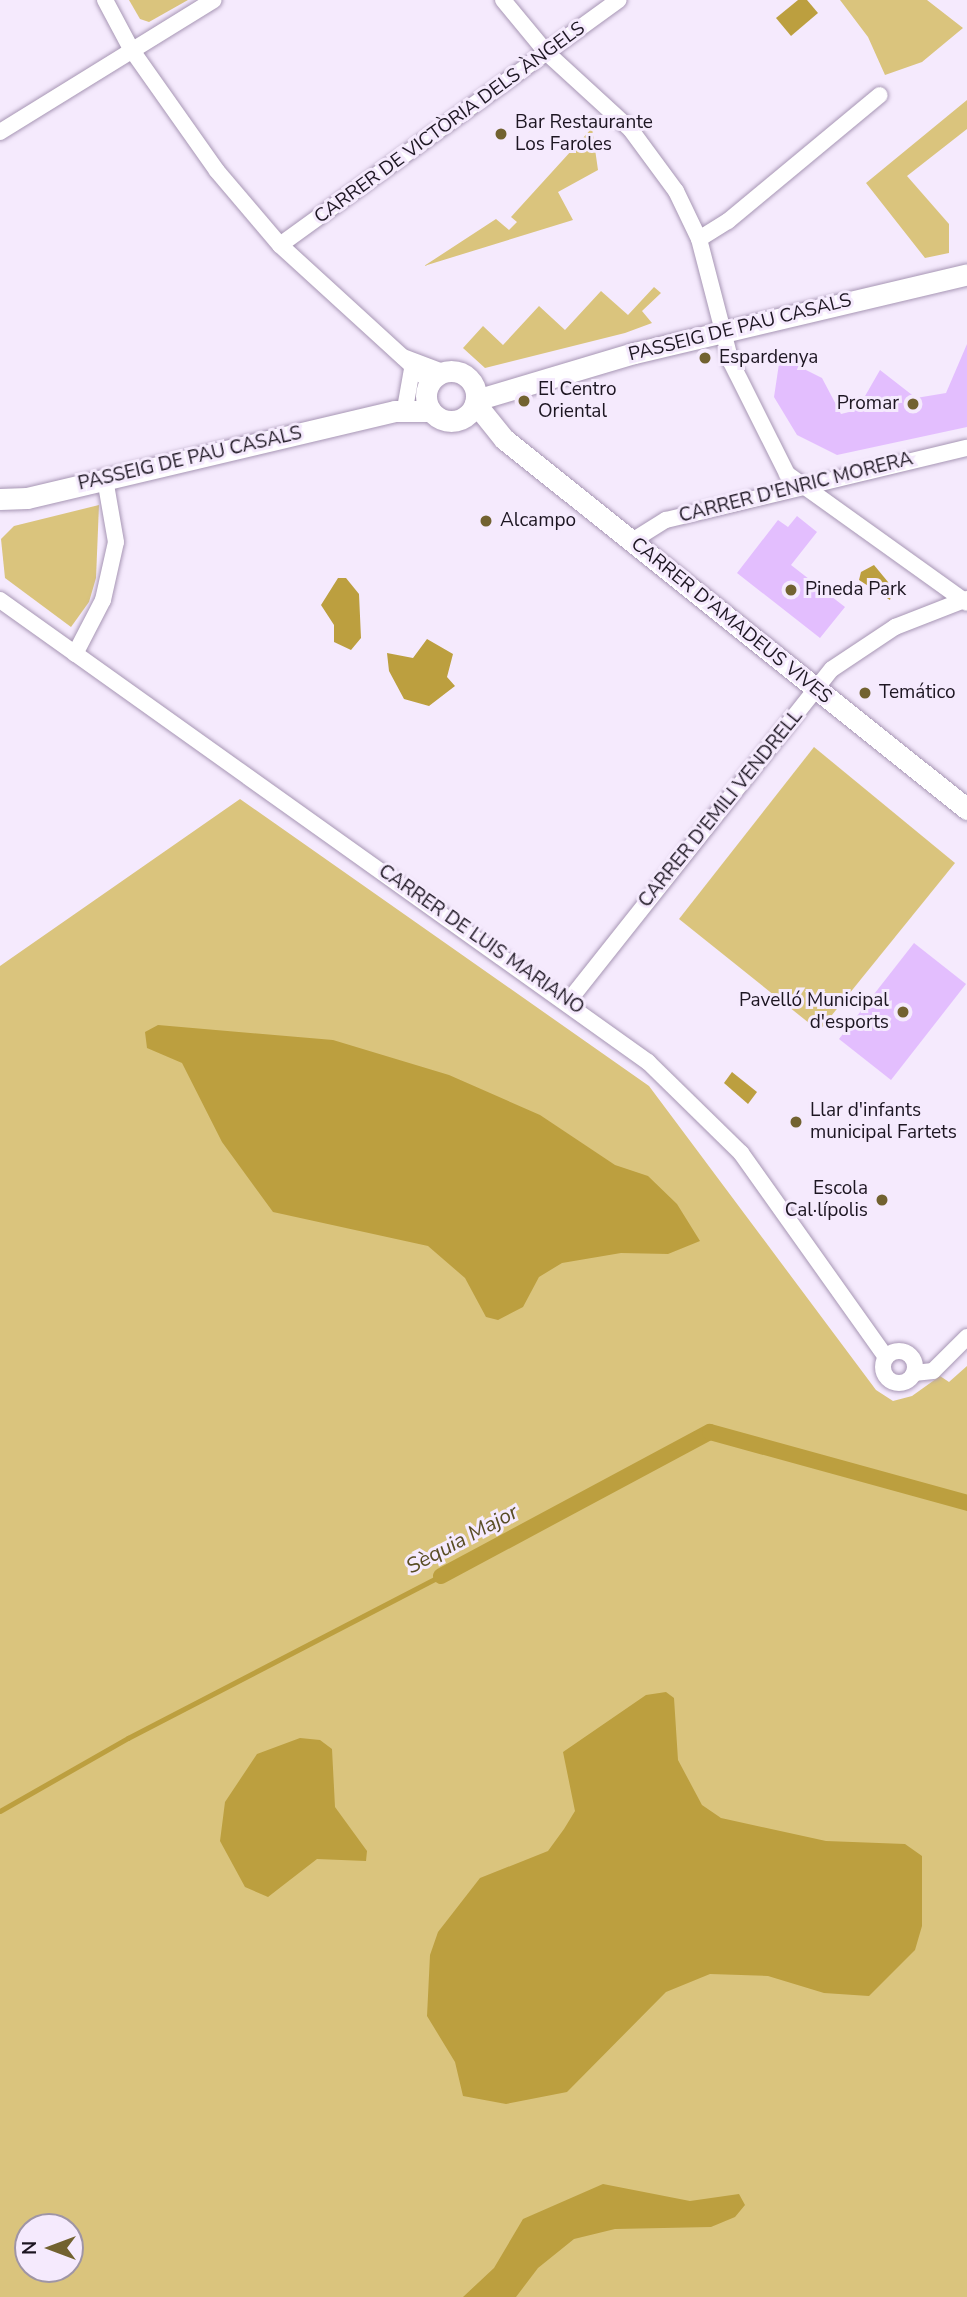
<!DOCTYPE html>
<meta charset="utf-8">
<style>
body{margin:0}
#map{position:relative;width:967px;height:2297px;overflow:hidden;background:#f5eafd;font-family:"Nunito Sans",sans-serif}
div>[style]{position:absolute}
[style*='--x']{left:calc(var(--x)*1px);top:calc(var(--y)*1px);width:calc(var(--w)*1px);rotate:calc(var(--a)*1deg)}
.green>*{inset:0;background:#dac47d}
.water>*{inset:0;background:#bc9f3f}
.stream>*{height:4.5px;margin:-2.25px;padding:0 2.25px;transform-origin:2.25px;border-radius:2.25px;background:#bc9f3f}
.canal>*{height:16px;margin:-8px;padding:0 8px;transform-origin:8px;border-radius:8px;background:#bc9f3f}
.building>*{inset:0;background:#e3befe}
.roads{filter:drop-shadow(0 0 2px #a796b4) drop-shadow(0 0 2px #a796b4)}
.minor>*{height:16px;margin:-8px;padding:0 8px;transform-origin:8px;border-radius:8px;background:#fff}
.minor>.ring{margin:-8px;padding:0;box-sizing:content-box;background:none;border:16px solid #fff;border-radius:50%}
.tertiary>*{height:21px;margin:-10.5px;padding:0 10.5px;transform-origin:10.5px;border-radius:10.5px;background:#fff}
.tertiary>.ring{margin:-10.5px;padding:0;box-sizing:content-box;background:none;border:21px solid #fff;border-radius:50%}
.dots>*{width:19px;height:19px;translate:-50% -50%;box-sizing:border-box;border:4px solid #f5eafd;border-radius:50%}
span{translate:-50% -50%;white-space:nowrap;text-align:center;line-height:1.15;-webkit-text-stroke:6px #f5eafd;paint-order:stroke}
.street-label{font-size:19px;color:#1d1622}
.poi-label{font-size:19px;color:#1d1622}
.left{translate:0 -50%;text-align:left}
.right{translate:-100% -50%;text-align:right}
.water-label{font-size:21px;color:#594d25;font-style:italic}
.north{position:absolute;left:14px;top:2213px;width:70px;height:70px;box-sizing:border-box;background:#f5eafd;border:2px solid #9f95a5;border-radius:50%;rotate:270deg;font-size:19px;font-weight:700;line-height:28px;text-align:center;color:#1d1622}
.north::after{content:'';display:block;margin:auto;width:24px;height:32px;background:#726230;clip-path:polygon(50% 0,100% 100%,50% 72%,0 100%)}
</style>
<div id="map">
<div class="green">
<i style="clip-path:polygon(129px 0,188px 0,149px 22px,140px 19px)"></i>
<i style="clip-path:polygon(840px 0,927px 0,963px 28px,922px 62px,885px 75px,868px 37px)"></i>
<i style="clip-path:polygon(967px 100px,967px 129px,907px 176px,949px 224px,949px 253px,925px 258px,866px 183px)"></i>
<i style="clip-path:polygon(592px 128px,598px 170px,558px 192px,573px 220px,424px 266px,496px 219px,509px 230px,517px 222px,511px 217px)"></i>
<i style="clip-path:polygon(654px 287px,661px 293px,642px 311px,652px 323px,625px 333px,485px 368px,463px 348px,483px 326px,503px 345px,539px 306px,565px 330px,601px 291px,628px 315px)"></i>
<i style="clip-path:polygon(99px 505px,96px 578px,89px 602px,71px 627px,5px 578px,1px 539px,14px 526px)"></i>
<i style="clip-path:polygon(814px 747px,955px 863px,819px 1031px,679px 919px)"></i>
<i style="clip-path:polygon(evenodd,240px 799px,649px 1086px,876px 1390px,893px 1401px,912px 1396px,940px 1376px,949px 1382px,967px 1366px,967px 2297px,0 2297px,0 966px,240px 799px,28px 2227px,70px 2227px,70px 2269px,28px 2269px,28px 2227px)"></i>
</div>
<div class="water">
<i style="clip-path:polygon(798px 0,807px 0,818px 13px,791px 36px,776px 18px)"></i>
<i style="clip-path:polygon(874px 565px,893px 588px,890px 600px,859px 580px,861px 572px)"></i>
<i style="clip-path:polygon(338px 578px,346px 578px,359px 594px,361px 638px,351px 650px,334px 642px,334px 625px,321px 605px)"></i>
<i style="clip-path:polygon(427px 639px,453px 654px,447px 677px,455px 686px,429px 706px,404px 699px,389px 671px,387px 653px,413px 658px)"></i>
<i style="clip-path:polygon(158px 1025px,333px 1040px,449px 1075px,540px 1115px,615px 1165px,648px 1176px,677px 1204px,700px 1241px,668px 1254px,621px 1253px,562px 1263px,539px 1277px,523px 1307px,498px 1320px,486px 1317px,465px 1278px,428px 1246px,273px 1212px,222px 1142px,182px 1063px,147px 1048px,145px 1032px)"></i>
<i style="clip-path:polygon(732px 1072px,757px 1092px,748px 1104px,724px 1083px)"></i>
<i style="clip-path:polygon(666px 1692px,674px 1698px,678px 1760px,702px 1805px,721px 1818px,826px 1841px,905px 1844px,922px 1856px,922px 1926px,915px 1950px,869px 1996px,824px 1993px,768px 1976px,710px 1974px,666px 1992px,567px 2092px,506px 2104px,463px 2096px,455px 2062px,427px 2016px,430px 1955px,438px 1932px,480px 1878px,548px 1851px,564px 1829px,575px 1811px,563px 1752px,646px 1695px)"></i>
<i style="clip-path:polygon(300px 1738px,320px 1740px,332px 1749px,335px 1807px,367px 1851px,366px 1861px,317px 1859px,268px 1897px,245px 1887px,220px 1841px,225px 1802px,257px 1754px)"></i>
<i style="clip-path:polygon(603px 2184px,690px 2201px,739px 2194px,745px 2205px,735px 2217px,711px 2227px,615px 2229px,574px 2239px,538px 2268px,516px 2297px,463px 2297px,494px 2268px,523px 2219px)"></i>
</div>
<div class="stream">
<i style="--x:0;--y:1811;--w:147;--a:-29.7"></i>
<i style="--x:128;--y:1738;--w:352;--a:-27.4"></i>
</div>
<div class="canal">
<i style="--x:441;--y:1576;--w:305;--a:-28.2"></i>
<i style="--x:710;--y:1432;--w:267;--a:15.4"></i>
</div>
<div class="building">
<i style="clip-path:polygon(967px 344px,967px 427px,837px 455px,797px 435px,774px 397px,780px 357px,822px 378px,841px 414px,857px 410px,880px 370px,916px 398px,946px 393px)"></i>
<i style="clip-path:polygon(797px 516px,817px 532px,791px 565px,845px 607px,820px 638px,737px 573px,778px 520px,788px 527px)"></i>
<i style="clip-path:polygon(914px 943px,966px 984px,891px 1080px,839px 1039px)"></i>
</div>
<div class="roads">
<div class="minor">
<i style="--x:105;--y:0;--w:55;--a:62"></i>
<i style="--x:131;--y:49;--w:149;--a:54.8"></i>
<i style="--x:217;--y:171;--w:97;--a:49.6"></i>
<i style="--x:280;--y:245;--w:203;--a:42.4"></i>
<i style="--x:503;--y:0;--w:67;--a:50.4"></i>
<i style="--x:546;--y:52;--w:115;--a:42.5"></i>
<i style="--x:631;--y:130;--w:76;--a:53.6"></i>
<i style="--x:676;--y:191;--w:53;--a:64.4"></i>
<i style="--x:699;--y:239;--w:127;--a:75.4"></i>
<i style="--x:731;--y:362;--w:125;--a:63.4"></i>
<i style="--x:787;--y:474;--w:221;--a:35.6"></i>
<i style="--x:0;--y:132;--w:251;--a:-31.7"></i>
<i style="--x:699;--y:239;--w:34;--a:-32"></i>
<i style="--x:728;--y:221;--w:197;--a:-39.7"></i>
<i style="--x:280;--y:245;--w:418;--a:-35.9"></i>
<i style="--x:403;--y:357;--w:43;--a:20.6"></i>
<i style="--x:406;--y:403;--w:36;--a:-80"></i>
<i style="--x:632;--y:541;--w:40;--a:-32"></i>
<i style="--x:666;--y:520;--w:309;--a:-13.5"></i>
<i style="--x:0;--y:600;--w:796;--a:35.49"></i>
<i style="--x:648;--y:1062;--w:130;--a:44.4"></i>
<i style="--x:741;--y:1153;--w:250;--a:54.6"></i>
<i style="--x:75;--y:654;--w:61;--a:-62.6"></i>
<i style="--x:103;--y:600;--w:59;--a:-77.4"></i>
<i style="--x:116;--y:542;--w:64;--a:-99.9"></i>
<i style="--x:567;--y:1003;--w:426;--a:-51.6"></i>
<i style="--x:832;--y:669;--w:76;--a:-33.7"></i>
<i style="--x:895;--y:627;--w:77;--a:-21.3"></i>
<i class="ring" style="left:883px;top:1351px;width:16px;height:16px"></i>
<i style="--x:914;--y:1373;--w:19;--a:-6"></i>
<i style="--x:933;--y:1371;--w:48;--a:-45"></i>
</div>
<div class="tertiary">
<i class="ring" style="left:426px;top:371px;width:29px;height:29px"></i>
<i style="--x:476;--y:400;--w:165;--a:-16.6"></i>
<i style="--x:634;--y:353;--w:342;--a:-13.3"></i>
<i style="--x:475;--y:403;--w:46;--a:51.1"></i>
<i style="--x:504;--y:439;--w:593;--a:38.63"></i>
<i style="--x:0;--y:499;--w:27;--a:-2"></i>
<i style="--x:27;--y:498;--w:378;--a:-13.3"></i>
<i style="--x:395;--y:411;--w:36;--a:0"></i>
</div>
</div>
<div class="dots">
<i style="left:501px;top:134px;background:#726230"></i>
<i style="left:705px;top:358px;background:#726230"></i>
<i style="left:524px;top:401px;background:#726230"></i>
<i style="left:913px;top:404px;background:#726230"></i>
<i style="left:486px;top:521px;background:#726230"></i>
<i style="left:791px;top:590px;background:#726230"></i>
<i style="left:865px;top:693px;background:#726230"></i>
<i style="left:903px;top:1012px;background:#726230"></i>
<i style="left:796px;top:1122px;background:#726230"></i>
<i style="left:882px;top:1200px;background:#726230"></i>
</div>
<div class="street-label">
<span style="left:450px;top:123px;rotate:-36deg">CARRER DE VICTÒRIA DELS ÀNGELS</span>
<span style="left:740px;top:328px;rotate:-14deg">PASSEIG DE PAU CASALS</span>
<span style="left:190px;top:459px;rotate:-13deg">PASSEIG DE PAU CASALS</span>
<span style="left:796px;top:488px;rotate:-14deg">CARRER D'ENRIC MORERA</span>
<span style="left:731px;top:621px;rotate:39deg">CARRER D'AMADEUS VIVES</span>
<span style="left:721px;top:809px;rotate:-51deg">CARRER D'EMILI VENDRELL</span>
<span style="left:481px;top:940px;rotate:35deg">CARRER DE LUIS MARIANO</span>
</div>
<div class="poi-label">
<span class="left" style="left:515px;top:134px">Bar Restaurante<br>Los Faroles</span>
<span class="left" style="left:719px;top:358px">Espardenya</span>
<span class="left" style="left:538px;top:401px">El Centro<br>Oriental</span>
<span class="right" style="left:899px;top:404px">Promar</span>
<span class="left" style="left:500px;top:521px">Alcampo</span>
<span class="left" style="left:805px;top:590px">Pineda Park</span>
<span class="left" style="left:879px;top:693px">Temático</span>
<span class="right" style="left:889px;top:1012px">Pavelló Municipal<br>d'esports</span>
<span class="left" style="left:810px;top:1122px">Llar d'infants<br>municipal Fartets</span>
<span class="right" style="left:868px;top:1200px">Escola<br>Cal·lípolis</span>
</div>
<div class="water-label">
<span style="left:462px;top:1539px;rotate:-28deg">Sèquia Major</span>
</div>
<div class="north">N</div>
</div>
